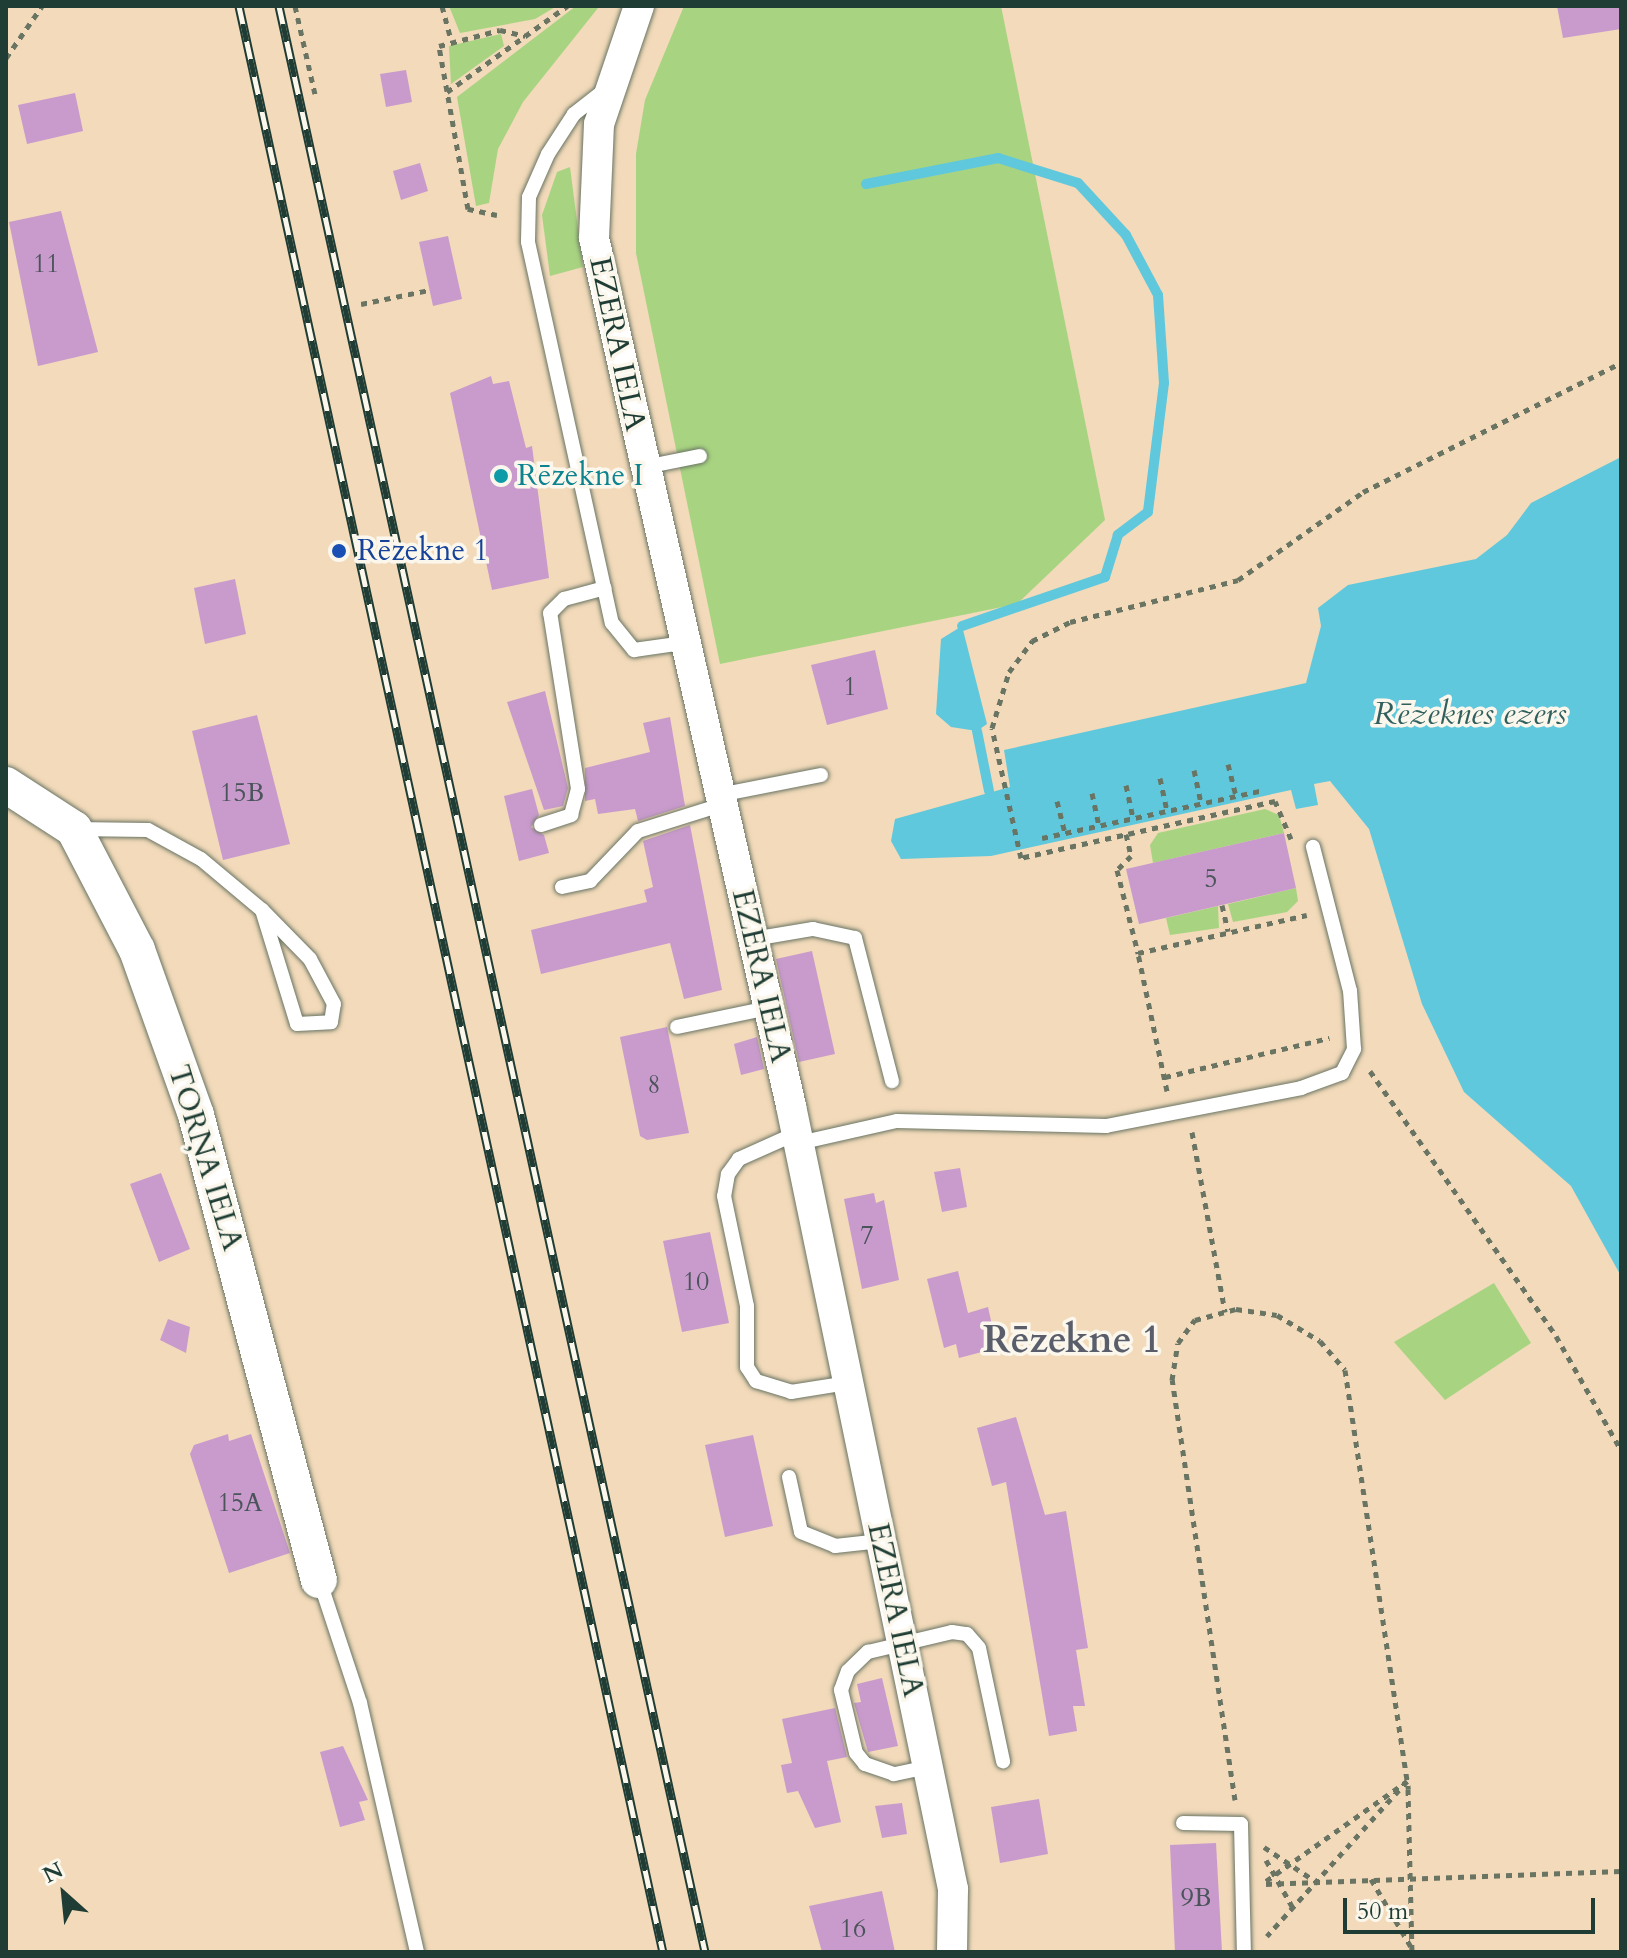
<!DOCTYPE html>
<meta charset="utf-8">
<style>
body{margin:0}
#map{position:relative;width:1627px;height:1958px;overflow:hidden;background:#f2daba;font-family:Cardo,serif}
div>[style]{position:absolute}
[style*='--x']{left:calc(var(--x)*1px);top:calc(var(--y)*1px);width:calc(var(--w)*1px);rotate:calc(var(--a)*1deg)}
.green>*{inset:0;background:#a8d481}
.water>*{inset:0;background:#60c8dc}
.stream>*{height:10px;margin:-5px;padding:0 5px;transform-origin:5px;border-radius:5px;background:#60c8dc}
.building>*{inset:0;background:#c99bcd}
.path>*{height:5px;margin-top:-2.5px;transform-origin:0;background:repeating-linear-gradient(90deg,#697463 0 6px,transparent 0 12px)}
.roads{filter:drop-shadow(0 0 2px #697463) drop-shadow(0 0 2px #697463)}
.service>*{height:14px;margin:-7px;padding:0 7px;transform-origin:7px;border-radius:7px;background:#fff}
.minor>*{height:30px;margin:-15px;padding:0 15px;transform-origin:15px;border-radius:15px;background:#fff}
.tertiary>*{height:36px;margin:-18px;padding:0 18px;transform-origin:18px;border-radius:18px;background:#fff}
.rail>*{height:9px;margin-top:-4.5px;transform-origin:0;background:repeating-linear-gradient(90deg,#fbf7ec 0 18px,#1f3d34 0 36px);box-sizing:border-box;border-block:2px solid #1f3d34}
.dots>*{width:22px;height:22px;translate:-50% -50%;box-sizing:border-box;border:4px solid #fbf7ec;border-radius:50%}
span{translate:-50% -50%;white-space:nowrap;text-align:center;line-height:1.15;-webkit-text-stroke:7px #fbf7ec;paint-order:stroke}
.number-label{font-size:26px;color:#4a545a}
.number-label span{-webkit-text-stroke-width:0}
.street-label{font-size:30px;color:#1f3d34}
.culture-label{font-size:30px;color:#0d838f}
.left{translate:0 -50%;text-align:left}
.transit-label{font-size:30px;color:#164399}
.water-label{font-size:32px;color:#2f605e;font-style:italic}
.district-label{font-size:38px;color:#5a5e6a;font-weight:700}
.frame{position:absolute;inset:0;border:8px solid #1f3d34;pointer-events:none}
.north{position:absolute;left:24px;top:1854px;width:80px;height:80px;-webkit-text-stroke:6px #fbf7ec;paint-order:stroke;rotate:333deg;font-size:22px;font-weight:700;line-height:32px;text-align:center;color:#1f3d34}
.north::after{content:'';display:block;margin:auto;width:28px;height:36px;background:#1f3d34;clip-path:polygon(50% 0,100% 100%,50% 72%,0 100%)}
.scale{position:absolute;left:1343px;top:1898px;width:252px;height:36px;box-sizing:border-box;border:4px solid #1f3d34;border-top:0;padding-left:10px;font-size:24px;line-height:28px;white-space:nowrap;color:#1f3d34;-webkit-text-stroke:6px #fbf7ec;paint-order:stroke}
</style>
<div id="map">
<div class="green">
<i style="clip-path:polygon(449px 6px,557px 6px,535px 19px,460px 33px)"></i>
<i style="clip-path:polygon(576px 6px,598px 8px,523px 102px,498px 149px,489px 203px,476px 206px,457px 97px)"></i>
<i style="clip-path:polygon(684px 6px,1001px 6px,1105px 520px,1017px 604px,720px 664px,636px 253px,636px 154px,645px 100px)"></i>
<i style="clip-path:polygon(501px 34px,504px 46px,451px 84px,449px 46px)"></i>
<i style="clip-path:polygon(570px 167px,583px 267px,550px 276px,542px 215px,557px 172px)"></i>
<i style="clip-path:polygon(1265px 809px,1279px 815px,1284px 833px,1153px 863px,1150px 845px,1158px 833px)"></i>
<i style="clip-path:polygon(1296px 888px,1298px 901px,1287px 912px,1233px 922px,1228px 904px)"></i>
<i style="clip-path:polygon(1218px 906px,1219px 928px,1170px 935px,1166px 918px)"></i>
<i style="clip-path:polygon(1494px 1283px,1531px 1343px,1445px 1400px,1394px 1342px)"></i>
</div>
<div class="water">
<i style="clip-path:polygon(1621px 457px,1621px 1276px,1571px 1186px,1464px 1092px,1422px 1004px,1369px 829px,1330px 781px,1314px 784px,1318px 805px,1296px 809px,1291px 790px,991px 856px,901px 859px,891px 841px,895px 819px,1010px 787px,1004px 750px,1306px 683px,1321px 626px,1318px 608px,1348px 585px,1476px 559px,1507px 535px,1531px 503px)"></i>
<i style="clip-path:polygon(962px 626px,987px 724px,977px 731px,951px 727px,936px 714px,941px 639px)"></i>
</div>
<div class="stream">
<i style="--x:866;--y:184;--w:135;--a:-11.1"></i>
<i style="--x:998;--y:158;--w:84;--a:17.4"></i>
<i style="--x:1078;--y:183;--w:71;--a:47.3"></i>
<i style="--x:1126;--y:235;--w:68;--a:61.9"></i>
<i style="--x:1158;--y:295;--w:88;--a:86.1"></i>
<i style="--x:1164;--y:383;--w:130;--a:97.1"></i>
<i style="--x:1148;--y:512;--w:38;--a:143"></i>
<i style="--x:1118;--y:535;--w:44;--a:107.2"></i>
<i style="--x:1105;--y:577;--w:151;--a:161.1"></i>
<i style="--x:977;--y:731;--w:61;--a:78.7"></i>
</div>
<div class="building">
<i style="clip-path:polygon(1557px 6px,1621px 6px,1621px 29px,1563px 38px)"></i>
<i style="clip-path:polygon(406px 70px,412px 102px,386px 107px,380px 74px)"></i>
<i style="clip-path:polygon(75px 93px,83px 131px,27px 144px,18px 105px)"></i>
<i style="clip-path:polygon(420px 163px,428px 191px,401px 200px,393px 171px)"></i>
<i style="clip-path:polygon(61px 211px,98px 352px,38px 366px,9px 222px)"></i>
<i style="clip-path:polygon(448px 236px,462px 299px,433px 306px,419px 242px)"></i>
<i style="clip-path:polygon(491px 376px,493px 384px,509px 381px,526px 448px,532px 446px,549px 578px,492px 590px,450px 393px)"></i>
<i style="clip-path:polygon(235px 579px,246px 634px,205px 644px,194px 588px)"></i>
<i style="clip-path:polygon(875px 650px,888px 709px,827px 725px,811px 665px)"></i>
<i style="clip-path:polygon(545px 691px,568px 788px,563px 806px,544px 810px,507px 702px)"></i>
<i style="clip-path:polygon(257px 715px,290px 844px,223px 860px,192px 731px)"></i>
<i style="clip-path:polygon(670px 717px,685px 806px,638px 821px,635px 809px,598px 814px,595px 799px,585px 801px,585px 768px,650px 752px,643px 723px)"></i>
<i style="clip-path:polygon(532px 789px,539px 815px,531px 827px,544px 835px,549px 853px,519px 861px,504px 796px)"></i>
<i style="clip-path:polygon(690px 825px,722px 990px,684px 999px,670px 943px,541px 974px,531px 930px,647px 902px,644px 890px,653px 887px,643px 841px)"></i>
<i style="clip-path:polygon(1284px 833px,1296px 888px,1139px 924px,1126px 869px)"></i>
<i style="clip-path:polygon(812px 951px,835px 1054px,799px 1062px,776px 959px)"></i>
<i style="clip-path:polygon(667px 1027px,689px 1133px,647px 1140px,640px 1136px,620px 1037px)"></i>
<i style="clip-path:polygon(757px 1037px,764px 1069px,741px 1075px,734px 1044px)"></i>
<i style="clip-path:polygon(960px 1168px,967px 1207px,942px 1212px,934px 1172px)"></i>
<i style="clip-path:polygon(161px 1173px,190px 1249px,159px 1262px,130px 1184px)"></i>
<i style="clip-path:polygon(874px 1193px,876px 1203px,884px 1200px,899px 1280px,862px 1289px,844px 1199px)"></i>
<i style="clip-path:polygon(710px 1232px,729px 1323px,682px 1332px,663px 1241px)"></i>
<i style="clip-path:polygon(958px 1271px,968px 1313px,988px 1307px,997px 1348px,959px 1358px,956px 1344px,944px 1348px,927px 1279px)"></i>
<i style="clip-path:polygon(168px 1319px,190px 1327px,186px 1353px,160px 1340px)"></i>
<i style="clip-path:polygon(1016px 1417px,1045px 1515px,1066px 1511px,1088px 1648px,1076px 1650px,1085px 1706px,1073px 1706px,1077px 1731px,1049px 1736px,1006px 1482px,992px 1486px,977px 1428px)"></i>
<i style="clip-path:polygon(228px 1434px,229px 1441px,251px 1434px,290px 1553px,229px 1573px,190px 1454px,194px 1445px)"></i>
<i style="clip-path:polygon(753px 1435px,773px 1526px,725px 1537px,705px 1445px)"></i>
<i style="clip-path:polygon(882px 1678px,898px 1746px,868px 1752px,854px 1703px,861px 1702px,857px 1684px)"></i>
<i style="clip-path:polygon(835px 1708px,847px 1757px,827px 1761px,841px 1822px,815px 1828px,798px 1791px,787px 1793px,781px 1765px,792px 1763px,782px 1719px)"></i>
<i style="clip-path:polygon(343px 1746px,368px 1800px,359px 1802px,365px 1820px,340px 1827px,320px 1752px)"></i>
<i style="clip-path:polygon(1039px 1799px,1048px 1854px,1000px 1863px,991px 1807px)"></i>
<i style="clip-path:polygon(902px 1803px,907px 1834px,882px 1838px,875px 1806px)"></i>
<i style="clip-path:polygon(1216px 1843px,1222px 1952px,1175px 1952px,1170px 1845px)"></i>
<i style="clip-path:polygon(882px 1891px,895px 1952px,822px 1952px,809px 1906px)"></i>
</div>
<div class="path">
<i style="--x:295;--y:6;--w:90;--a:77.2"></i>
<i style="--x:442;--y:6;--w:35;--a:75"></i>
<i style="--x:6;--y:58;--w:63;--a:-55.3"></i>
<i style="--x:447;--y:92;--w:148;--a:-35.6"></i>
<i style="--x:497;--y:215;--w:30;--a:-168"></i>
<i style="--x:468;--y:209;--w:166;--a:-100.1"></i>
<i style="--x:439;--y:46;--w:63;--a:-14.7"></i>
<i style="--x:500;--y:30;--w:26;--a:13"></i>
<i style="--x:361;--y:304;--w:69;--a:-11.6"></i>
<i style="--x:1228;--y:764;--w:33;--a:76"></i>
<i style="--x:1194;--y:770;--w:35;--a:78"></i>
<i style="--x:1160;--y:778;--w:34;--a:78"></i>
<i style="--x:1126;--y:785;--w:34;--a:78"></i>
<i style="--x:1092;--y:793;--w:34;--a:78"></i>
<i style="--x:1057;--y:801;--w:33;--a:76"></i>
<i style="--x:1126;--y:834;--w:23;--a:77"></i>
<i style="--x:1131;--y:856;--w:20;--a:135"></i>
<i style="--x:1117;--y:870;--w:86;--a:75.8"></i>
<i style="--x:1042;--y:838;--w:223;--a:-12.2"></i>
<i style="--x:1291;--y:839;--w:41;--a:-112.8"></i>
<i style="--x:1275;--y:801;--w:260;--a:167.4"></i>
<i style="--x:1021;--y:858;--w:133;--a:-102.6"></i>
<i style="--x:992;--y:728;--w:59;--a:-73.1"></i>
<i style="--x:1009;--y:672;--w:39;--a:-53"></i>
<i style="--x:1032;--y:641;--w:42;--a:-26.6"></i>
<i style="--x:1070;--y:622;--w:173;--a:-14"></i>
<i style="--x:1238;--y:580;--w:153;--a:-35.1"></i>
<i style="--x:1363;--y:492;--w:288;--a:-26.6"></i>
<i style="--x:1222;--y:905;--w:27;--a:77"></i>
<i style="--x:1370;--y:1071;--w:324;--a:54.9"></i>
<i style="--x:1556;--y:1336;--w:131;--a:60.3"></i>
<i style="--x:1165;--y:1077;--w:169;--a:-13.4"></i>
<i style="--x:1167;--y:1091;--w:141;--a:-101.9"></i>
<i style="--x:1138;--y:953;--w:173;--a:-12.7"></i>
<i style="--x:1192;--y:1132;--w:183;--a:79.6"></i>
<i style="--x:1235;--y:1800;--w:425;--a:-98.5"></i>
<i style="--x:1172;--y:1380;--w:37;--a:-81"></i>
<i style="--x:1178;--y:1343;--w:29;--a:-54"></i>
<i style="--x:1195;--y:1320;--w:42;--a:-15"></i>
<i style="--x:1236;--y:1309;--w:41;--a:8.3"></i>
<i style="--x:1277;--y:1315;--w:50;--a:31.2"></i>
<i style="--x:1320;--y:1341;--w:38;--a:49"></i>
<i style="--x:1345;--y:1370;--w:424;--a:81.4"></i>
<i style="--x:1408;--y:1789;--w:163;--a:88.6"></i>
<i style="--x:1264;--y:1847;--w:61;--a:33.7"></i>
<i style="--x:1266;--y:1860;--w:55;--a:60.6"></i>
<i style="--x:1371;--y:1879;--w:79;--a:59.5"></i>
<i style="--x:1266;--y:1881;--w:173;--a:-35.3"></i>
<i style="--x:1407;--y:1781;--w:209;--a:132.1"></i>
<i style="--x:1266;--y:1884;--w:355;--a:-2.1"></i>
</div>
<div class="roads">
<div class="service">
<i style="--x:606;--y:89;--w:41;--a:142"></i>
<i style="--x:574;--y:114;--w:48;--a:123"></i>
<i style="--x:548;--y:154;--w:47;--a:113.8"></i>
<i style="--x:529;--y:197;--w:45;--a:91.3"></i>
<i style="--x:528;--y:242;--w:390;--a:77.6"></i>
<i style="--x:612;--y:623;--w:35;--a:51"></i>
<i style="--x:634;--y:650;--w:49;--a:-8.1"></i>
<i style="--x:645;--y:467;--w:56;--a:-11.3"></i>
<i style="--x:719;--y:795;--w:104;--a:-11.1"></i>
<i style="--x:541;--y:825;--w:32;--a:-18"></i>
<i style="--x:571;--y:815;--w:27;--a:-75"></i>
<i style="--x:578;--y:789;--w:178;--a:-99"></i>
<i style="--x:550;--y:613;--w:20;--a:-45"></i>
<i style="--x:564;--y:599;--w:42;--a:-15"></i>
<i style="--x:74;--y:829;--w:74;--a:0.8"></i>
<i style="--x:148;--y:830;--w:60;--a:28.7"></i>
<i style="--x:201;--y:859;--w:80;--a:39.9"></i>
<i style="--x:262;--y:910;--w:119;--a:72.9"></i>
<i style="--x:297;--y:1024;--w:34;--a:-3"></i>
<i style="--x:331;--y:1022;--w:18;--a:-81"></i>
<i style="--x:334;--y:1004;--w:51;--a:-118.1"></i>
<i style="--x:310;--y:959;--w:69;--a:-134.4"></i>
<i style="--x:562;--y:887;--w:29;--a:-12"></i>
<i style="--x:590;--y:881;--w:69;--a:-46.2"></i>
<i style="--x:638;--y:831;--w:87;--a:-17.4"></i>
<i style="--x:753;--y:939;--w:61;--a:-9.5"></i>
<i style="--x:813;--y:929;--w:43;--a:12.1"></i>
<i style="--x:855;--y:938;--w:148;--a:75.5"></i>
<i style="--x:677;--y:1027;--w:93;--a:-11.8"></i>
<i style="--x:797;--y:1133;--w:64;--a:155.9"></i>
<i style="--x:739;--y:1159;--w:19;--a:126"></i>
<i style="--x:728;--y:1174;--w:22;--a:100"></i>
<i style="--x:724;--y:1196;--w:112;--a:78.2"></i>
<i style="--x:747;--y:1306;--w:61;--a:90"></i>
<i style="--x:747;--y:1367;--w:17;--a:57"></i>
<i style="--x:756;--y:1381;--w:37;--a:17"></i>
<i style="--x:791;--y:1392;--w:58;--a:-9"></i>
<i style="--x:799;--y:1143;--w:100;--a:-12.7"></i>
<i style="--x:897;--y:1121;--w:209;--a:1.4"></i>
<i style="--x:1106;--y:1126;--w:199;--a:-11"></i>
<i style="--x:1301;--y:1088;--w:44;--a:-20.1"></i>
<i style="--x:1342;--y:1073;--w:27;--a:-63"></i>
<i style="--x:1354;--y:1049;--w:58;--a:-93.9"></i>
<i style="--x:1350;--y:991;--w:149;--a:-104.4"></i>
<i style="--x:789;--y:1477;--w:56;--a:77.7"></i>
<i style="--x:801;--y:1532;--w:37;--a:22"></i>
<i style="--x:835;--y:1546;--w:46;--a:-6.2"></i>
<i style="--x:320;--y:1582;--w:127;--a:71.7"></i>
<i style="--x:360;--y:1703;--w:255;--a:77.1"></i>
<i style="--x:928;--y:1767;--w:35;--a:168"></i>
<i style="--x:894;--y:1774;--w:31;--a:-161"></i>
<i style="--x:865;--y:1764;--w:14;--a:-129"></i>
<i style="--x:856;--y:1753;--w:65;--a:-103.4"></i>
<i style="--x:841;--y:1690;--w:20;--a:-70"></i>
<i style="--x:848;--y:1671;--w:28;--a:-44"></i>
<i style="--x:868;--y:1652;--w:86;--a:-13.4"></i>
<i style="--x:952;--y:1632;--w:15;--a:8"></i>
<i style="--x:967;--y:1634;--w:18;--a:49"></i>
<i style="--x:979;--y:1648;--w:116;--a:78"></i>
<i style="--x:1183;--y:1823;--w:58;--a:1"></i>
<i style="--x:1241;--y:1824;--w:128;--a:88.7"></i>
</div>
<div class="minor">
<i style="--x:639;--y:6;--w:125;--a:108.7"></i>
<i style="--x:599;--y:124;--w:114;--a:92.5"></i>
<i style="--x:594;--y:238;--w:890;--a:77.21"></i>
<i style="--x:791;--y:1106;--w:800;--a:78.31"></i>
<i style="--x:953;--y:1889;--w:63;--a:90.9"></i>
</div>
<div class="tertiary">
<i style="--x:6;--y:785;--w:81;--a:32.9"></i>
<i style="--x:74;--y:829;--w:136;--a:62.5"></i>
<i style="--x:137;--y:950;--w:175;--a:70.3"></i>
<i style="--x:196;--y:1115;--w:481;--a:75.2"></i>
</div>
</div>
<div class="rail">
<i style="--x:239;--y:6;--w:1992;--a:77.71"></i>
<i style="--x:279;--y:6;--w:1992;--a:77.65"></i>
</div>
<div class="dots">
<i style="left:501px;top:476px;background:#0f9aa8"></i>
<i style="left:339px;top:551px;background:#1a4fb4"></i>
</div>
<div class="number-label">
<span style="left:46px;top:264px">11</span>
<span style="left:850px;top:687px">1</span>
<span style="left:242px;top:793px">15B</span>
<span style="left:1211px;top:879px">5</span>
<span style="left:654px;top:1085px">8</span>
<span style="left:867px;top:1236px">7</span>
<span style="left:696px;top:1282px">10</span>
<span style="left:240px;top:1503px">15A</span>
<span style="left:1196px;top:1898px">9B</span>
<span style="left:853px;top:1929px">16</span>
</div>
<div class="street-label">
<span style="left:617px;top:344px;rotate:78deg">EZERA IELA</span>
<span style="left:761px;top:976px;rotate:77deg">EZERA IELA</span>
<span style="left:205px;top:1158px;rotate:73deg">TORŅA IELA</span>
<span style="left:895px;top:1610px;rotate:78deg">EZERA IELA</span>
</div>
<div class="culture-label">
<span class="left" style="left:517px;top:476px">Rēzekne I</span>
</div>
<div class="transit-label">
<span class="left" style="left:357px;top:551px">Rēzekne 1</span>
</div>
<div class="water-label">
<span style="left:1470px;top:714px">Rēzeknes ezers</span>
</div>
<div class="district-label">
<span style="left:1072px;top:1341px">Rēzekne 1</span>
</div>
<div class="frame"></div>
<div class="north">N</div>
<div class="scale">50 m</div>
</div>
